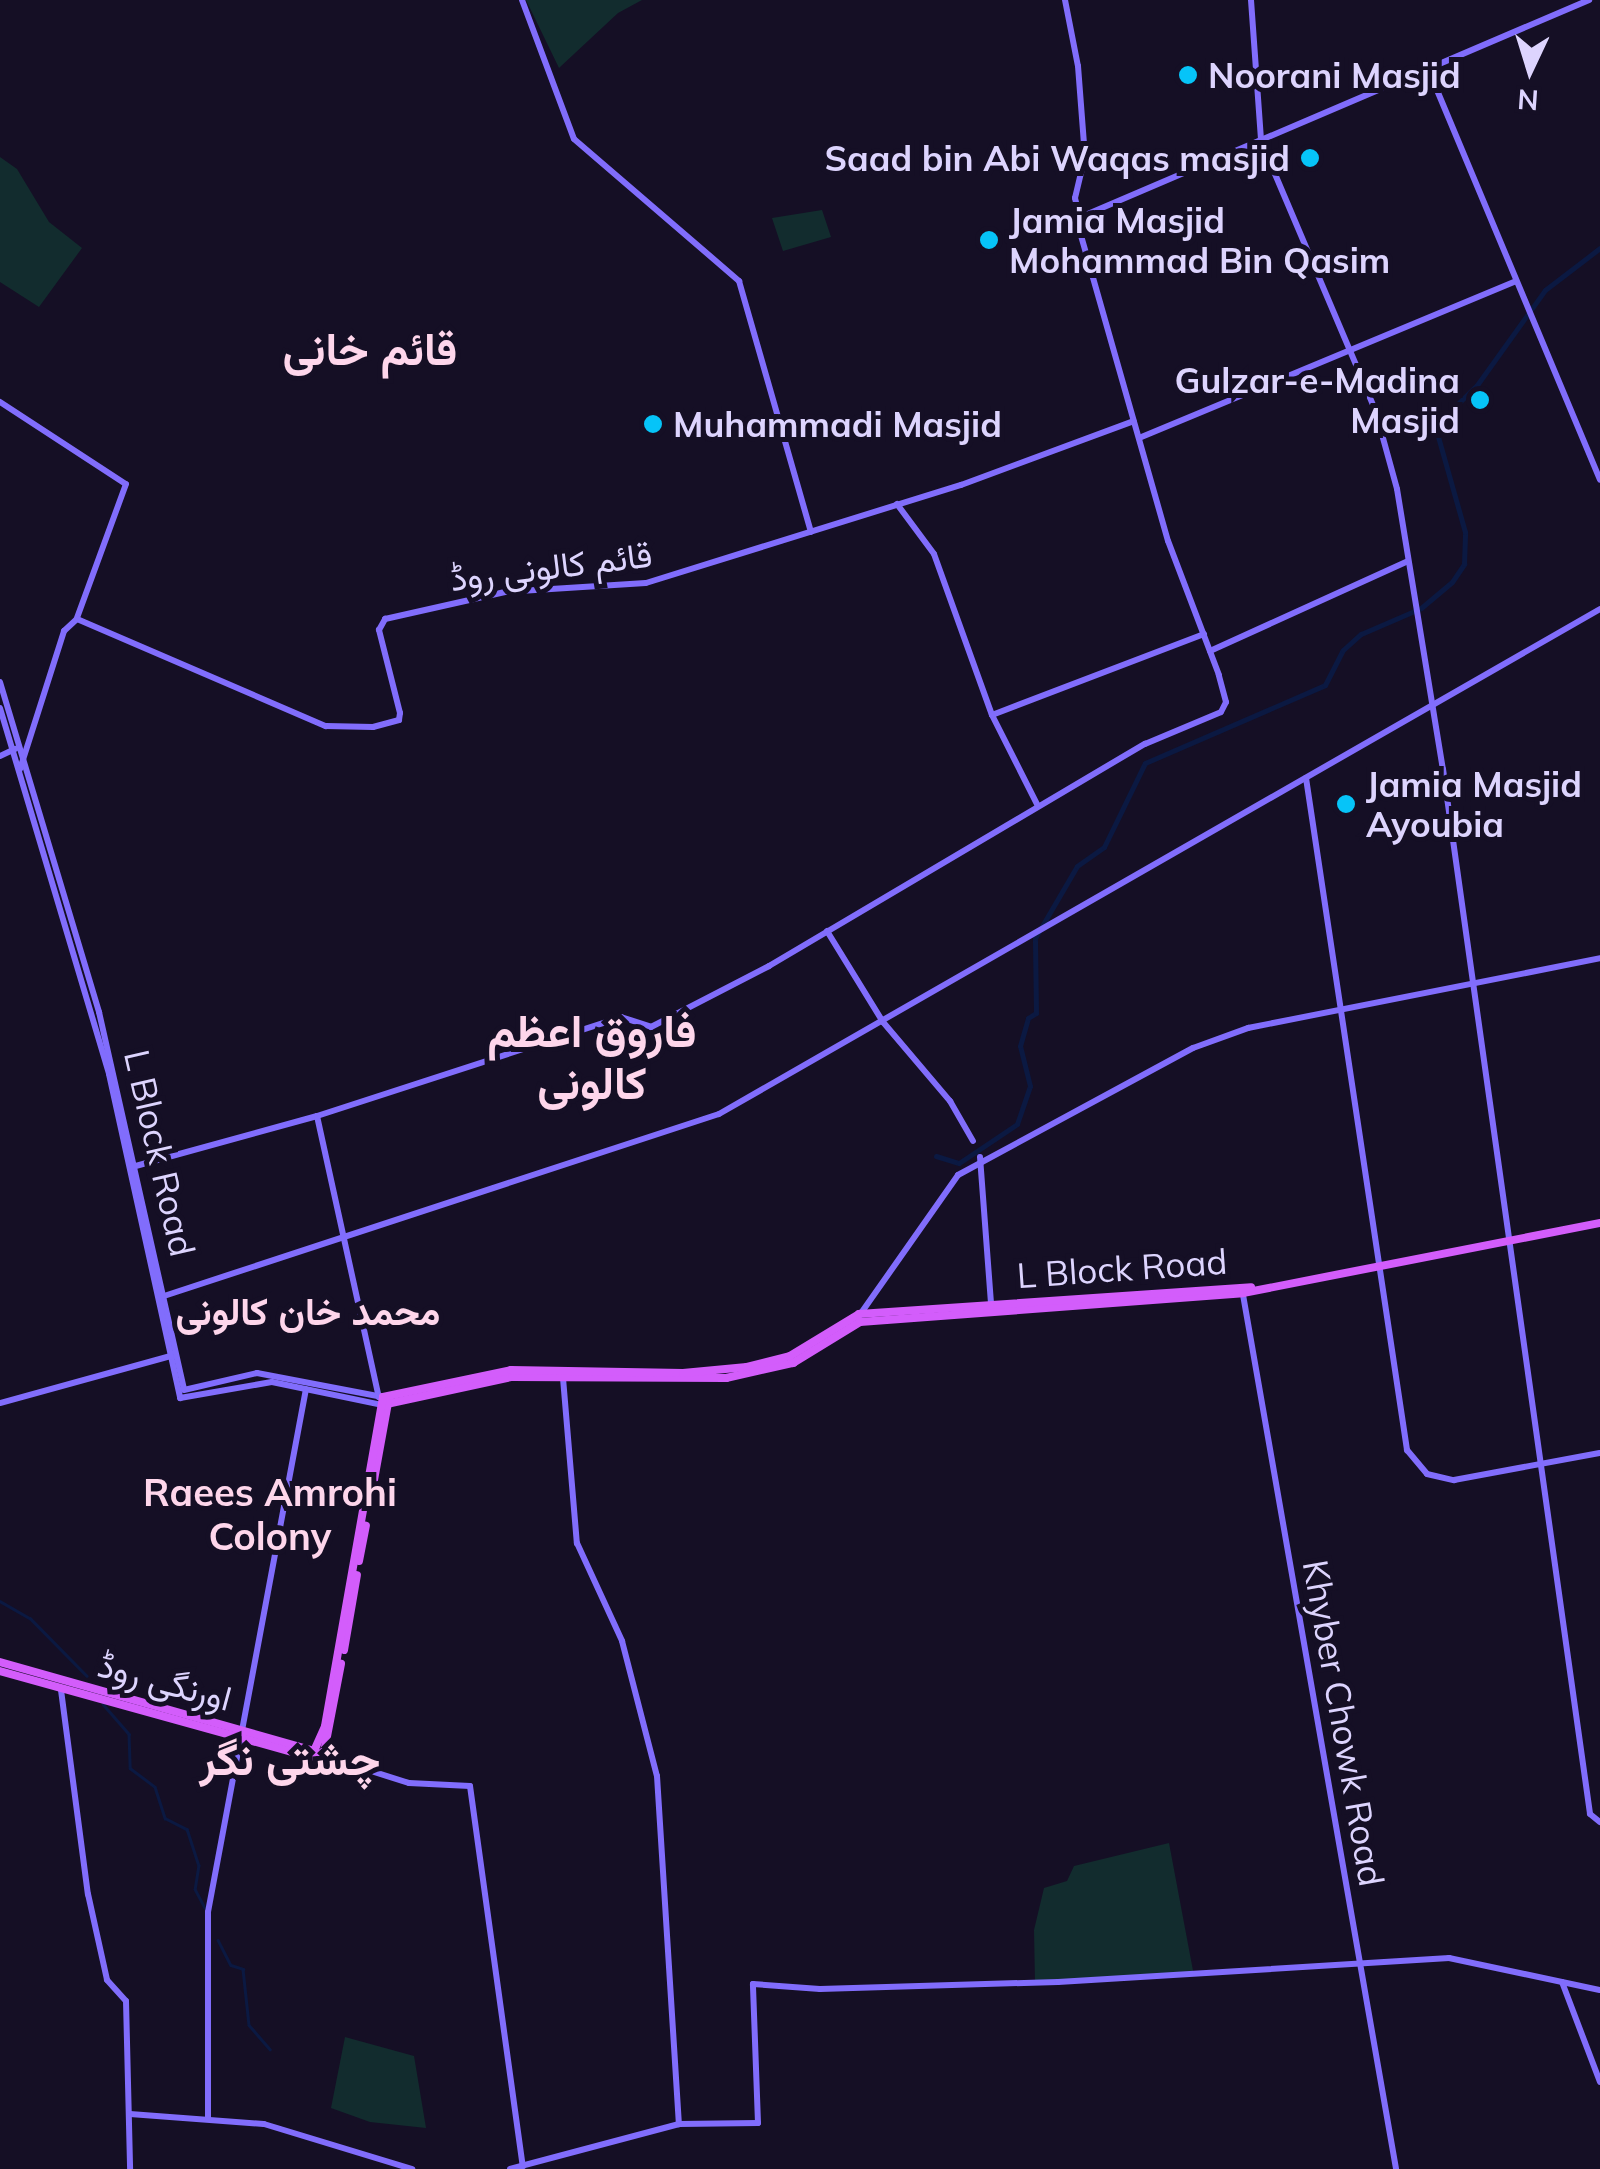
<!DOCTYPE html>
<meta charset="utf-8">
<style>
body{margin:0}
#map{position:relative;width:1600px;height:2169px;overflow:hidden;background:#150f25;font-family:Mulish,Vazirmatn,sans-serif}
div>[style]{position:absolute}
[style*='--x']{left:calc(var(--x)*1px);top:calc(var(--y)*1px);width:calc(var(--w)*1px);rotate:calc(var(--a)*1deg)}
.green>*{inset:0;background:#122c2e}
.stream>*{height:2.5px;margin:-1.25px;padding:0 1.25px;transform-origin:1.25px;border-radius:1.25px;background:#0b1942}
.canal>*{height:5px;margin:-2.5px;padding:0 2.5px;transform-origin:2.5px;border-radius:2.5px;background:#0b1942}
.secondary>*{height:6px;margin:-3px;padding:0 3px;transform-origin:3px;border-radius:3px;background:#816dfc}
.primary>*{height:8px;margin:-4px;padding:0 4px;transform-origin:4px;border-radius:4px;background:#d35dfb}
.dots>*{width:28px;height:28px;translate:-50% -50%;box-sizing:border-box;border:5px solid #150f25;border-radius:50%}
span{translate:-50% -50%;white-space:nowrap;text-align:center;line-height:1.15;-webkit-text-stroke:10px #150f25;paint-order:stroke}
.poi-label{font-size:35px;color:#ddd4fe;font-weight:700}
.left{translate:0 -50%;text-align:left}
.right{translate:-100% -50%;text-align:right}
.street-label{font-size:35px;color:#ddd4fe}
.neighbourhood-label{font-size:38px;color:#fed6eb;font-weight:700}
.district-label{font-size:45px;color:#fed6eb;font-weight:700}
.north{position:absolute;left:1480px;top:20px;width:100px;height:100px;-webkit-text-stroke:8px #150f25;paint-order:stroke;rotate:184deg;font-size:28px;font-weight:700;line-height:40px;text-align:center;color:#ddd4fe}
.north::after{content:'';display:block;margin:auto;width:35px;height:45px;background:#ddd4fe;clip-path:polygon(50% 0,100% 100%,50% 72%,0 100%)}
</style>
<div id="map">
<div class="green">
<i style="clip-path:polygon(526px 0,642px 0,618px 13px,559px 68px)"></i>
<i style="clip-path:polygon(0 157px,17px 169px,49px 222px,82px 248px,39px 307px,0 282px)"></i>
<i style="clip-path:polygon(822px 210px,831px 237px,783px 251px,772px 218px)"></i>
<i style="clip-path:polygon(1169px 1843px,1194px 1976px,1035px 1983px,1034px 1930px,1044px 1888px,1067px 1881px,1074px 1866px)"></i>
<i style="clip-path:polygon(345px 2037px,414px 2056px,426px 2128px,370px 2122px,331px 2108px)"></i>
</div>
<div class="stream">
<i style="--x:0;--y:1601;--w:34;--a:30"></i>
<i style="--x:30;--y:1618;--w:81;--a:45.5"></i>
<i style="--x:103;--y:1704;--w:40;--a:49"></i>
<i style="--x:129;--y:1734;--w:34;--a:88"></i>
<i style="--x:130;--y:1768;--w:31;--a:37"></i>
<i style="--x:155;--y:1787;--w:33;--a:72"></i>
<i style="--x:165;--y:1818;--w:25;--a:27"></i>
<i style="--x:187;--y:1829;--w:38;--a:72"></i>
<i style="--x:199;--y:1865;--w:24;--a:99"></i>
<i style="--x:195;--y:1889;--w:21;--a:62"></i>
<i style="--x:218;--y:1940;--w:28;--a:63"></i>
<i style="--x:231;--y:1965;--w:13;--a:18"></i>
<i style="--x:243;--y:1969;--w:56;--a:83.9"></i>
<i style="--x:249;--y:2025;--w:32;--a:49"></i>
</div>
<div class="canal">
<i style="--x:936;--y:1156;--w:24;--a:17"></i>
<i style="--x:959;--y:1163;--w:70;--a:-33.9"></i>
<i style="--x:1017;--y:1124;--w:40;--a:-71.1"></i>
<i style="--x:1030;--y:1086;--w:41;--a:-104"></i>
<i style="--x:1020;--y:1046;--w:29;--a:-74"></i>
<i style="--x:1028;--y:1018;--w:9;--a:-32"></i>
<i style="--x:1036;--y:1013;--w:75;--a:-90.8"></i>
<i style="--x:1035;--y:938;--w:83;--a:-59.7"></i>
<i style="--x:1077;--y:866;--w:33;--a:-35"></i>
<i style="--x:1104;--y:847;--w:93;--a:-64"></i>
<i style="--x:1145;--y:763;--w:196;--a:-23.4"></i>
<i style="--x:1325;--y:685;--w:39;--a:-63"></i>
<i style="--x:1343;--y:650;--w:24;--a:-42"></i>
<i style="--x:1361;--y:634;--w:65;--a:-23.4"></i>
<i style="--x:1421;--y:608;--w:40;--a:-40"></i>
<i style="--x:1452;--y:582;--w:22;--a:-56"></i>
<i style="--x:1464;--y:564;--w:32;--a:-88"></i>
<i style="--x:1465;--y:532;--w:110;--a:-105.8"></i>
<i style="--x:1435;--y:426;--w:59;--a:-44.3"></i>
<i style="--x:1477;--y:385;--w:117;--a:-54.4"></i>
<i style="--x:1545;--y:290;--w:69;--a:-37.4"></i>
</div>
<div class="secondary">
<i style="--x:522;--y:0;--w:148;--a:69.5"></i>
<i style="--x:574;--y:139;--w:218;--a:40.7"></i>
<i style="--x:739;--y:281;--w:261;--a:74"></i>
<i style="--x:1065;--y:0;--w:67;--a:78.9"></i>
<i style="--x:1078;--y:66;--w:90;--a:85.6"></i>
<i style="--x:1085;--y:156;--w:43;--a:103.4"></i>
<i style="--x:1075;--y:198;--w:17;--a:77"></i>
<i style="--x:1251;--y:0;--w:141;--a:85.9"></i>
<i style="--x:1261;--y:141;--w:291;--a:67"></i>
<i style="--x:1375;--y:409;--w:83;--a:74.6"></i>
<i style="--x:1397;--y:489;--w:284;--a:80.7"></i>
<i style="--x:1443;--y:769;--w:1055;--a:81.99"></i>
<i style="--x:1590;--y:1814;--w:13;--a:39"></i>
<i style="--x:1429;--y:71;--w:443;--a:67.3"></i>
<i style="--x:0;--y:402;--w:150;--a:33.1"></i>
<i style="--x:126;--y:484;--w:143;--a:110.1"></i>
<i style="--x:1139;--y:438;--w:408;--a:-22.6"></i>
<i style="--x:897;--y:504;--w:62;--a:53.5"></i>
<i style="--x:934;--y:554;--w:171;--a:70.2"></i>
<i style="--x:992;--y:715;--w:102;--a:63.2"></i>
<i style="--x:1210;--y:651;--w:217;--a:-24.4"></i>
<i style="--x:0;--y:682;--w:345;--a:73.3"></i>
<i style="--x:99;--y:1012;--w:387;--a:77.3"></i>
<i style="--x:184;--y:1390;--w:75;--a:-13.1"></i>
<i style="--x:257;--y:1373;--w:128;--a:10.8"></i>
<i style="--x:0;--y:708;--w:382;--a:73.4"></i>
<i style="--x:109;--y:1074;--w:332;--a:77.6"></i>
<i style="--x:180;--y:1398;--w:93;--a:-9.9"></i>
<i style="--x:272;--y:1382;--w:112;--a:11.8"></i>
<i style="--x:992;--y:715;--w:227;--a:-20.9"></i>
<i style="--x:0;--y:756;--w:17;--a:-25"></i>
<i style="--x:20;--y:769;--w:145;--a:-72.3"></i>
<i style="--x:64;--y:631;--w:18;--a:-43"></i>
<i style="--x:77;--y:619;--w:271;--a:23.3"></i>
<i style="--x:326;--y:726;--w:47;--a:1.2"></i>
<i style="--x:373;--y:727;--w:27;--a:-15"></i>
<i style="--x:399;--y:720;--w:7;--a:-82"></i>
<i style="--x:400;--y:713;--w:86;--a:-104.2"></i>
<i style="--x:379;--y:630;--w:13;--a:-61"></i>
<i style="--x:385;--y:619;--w:123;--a:-12.7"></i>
<i style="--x:505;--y:592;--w:141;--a:-3.7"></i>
<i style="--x:646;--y:583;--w:330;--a:-17.3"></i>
<i style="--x:961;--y:485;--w:184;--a:-20.3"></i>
<i style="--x:1306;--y:778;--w:680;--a:81.45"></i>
<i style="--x:1407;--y:1450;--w:31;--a:50"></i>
<i style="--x:1427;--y:1474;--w:28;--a:13"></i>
<i style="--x:1454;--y:1480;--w:148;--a:-10.5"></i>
<i style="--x:827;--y:931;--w:107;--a:58.4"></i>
<i style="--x:883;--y:1022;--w:104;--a:49.7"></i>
<i style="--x:950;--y:1101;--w:46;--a:60.1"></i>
<i style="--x:317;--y:1116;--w:288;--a:77.6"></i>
<i style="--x:980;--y:1157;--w:148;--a:85.7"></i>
<i style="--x:132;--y:1167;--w:192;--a:-15.4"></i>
<i style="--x:317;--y:1116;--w:320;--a:-18"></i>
<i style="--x:621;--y:1017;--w:32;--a:18"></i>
<i style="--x:651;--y:1027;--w:133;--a:-27.3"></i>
<i style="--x:769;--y:966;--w:437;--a:-30.6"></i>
<i style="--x:1145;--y:744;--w:82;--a:-22.8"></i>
<i style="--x:1221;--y:712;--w:11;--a:-63"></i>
<i style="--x:1226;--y:702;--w:28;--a:-105"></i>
<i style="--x:1219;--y:675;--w:143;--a:-110.8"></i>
<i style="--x:1168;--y:541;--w:335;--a:-105.9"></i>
<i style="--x:1076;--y:219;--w:558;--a:-23.12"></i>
<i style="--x:1242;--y:1289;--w:893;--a:80.07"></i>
<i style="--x:164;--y:1296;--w:584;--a:-18.16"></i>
<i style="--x:719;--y:1114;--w:1015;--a:-29.82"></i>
<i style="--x:859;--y:1316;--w:172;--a:-54.9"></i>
<i style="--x:958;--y:1175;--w:267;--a:-28.4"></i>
<i style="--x:1193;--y:1048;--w:59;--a:-20"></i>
<i style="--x:1248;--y:1028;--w:359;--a:-11.2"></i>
<i style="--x:563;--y:1378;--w:166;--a:85.2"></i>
<i style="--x:577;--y:1543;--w:108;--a:65.3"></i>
<i style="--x:622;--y:1641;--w:139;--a:75.5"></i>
<i style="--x:657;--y:1776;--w:349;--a:86.4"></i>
<i style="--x:0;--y:1403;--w:177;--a:-15.4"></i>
<i style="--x:61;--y:1690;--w:206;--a:82.5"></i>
<i style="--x:88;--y:1894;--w:88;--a:77.5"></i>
<i style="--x:107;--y:1980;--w:28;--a:48"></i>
<i style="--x:126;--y:2001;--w:168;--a:88.6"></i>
<i style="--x:321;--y:1755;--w:92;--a:17.7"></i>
<i style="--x:409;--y:1783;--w:61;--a:2.8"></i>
<i style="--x:470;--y:1786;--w:384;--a:82.1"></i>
<i style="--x:1562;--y:1982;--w:107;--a:69.2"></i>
<i style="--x:130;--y:2114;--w:134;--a:4.3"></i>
<i style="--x:264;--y:2124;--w:155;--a:16.9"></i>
<i style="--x:208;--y:2118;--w:206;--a:-90"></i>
<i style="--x:208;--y:1912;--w:532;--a:-79.39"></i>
<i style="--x:510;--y:2169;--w:175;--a:-14.9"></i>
<i style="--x:679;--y:2124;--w:79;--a:-0.7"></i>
<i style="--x:758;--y:2123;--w:139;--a:-92.1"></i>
<i style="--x:753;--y:1984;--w:67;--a:4.3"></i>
<i style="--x:820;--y:1989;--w:238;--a:-1.7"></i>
<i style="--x:1058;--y:1982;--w:392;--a:-3.5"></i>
<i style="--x:1449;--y:1958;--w:154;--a:12"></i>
</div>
<div class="primary">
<i style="--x:382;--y:1405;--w:133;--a:-12.2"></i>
<i style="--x:512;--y:1377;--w:214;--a:0.3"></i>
<i style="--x:726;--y:1378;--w:69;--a:-12.6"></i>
<i style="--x:793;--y:1363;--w:79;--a:-31.5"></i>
<i style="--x:860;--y:1322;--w:384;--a:-4.3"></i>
<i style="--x:1243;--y:1293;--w:364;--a:-11.1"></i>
<i style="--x:370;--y:1502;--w:101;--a:-79.7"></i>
<i style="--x:359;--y:1561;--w:36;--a:-79"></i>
<i style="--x:344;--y:1650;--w:76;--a:-80.2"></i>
<i style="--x:0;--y:1662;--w:326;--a:15.8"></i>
<i style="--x:314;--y:1751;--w:27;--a:-66"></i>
<i style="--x:325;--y:1726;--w:334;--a:-80"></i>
<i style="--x:383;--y:1397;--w:131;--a:-11.9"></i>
<i style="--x:511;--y:1370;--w:172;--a:1"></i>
<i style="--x:683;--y:1373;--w:64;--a:-5.4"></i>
<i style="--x:747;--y:1367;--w:44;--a:-14.3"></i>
<i style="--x:790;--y:1356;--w:81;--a:-31.3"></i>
<i style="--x:859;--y:1314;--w:393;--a:-3.9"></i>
<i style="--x:0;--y:1671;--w:322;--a:15.5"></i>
<i style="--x:310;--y:1757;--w:15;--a:-20"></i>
<i style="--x:324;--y:1752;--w:90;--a:-79.1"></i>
</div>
<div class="dots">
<i style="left:1188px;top:75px;background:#06c4f8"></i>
<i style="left:1310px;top:158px;background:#06c4f8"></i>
<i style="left:989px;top:240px;background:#06c4f8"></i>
<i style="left:1480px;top:400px;background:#06c4f8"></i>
<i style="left:653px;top:424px;background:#06c4f8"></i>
<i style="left:1346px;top:804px;background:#06c4f8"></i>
</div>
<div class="poi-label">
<span class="left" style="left:1208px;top:75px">Noorani Masjid</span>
<span class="right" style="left:1290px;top:158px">Saad bin Abi Waqas masjid</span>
<span class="left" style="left:1009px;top:240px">Jamia Masjid<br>Mohammad Bin Qasim</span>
<span class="right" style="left:1460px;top:400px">Gulzar-e-Madina<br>Masjid</span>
<span class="left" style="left:673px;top:424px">Muhammadi Masjid</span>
<span class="left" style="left:1366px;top:804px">Jamia Masjid<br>Ayoubia</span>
</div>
<div class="street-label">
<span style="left:551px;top:566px;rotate:-7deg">قائم کالونی روڈ</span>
<span style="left:160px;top:1153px;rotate:77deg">L Block Road</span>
<span style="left:1122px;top:1268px;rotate:-4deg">L Block Road</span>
<span style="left:165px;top:1681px;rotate:15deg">اورنگی روڈ</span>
<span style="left:1344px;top:1723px;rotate:80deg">Khyber Chowk Road</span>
</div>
<div class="neighbourhood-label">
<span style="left:308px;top:1312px">محمد خان کالونی</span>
<span style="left:270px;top:1515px">Raees Amrohi<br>Colony</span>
</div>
<div class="district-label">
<span style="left:370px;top:349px">قائم خانى</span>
<span style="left:592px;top:1057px">فاروق اعظم<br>کالونی</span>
<span style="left:290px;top:1759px">چشتی نگر</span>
</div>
<div class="north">N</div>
</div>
